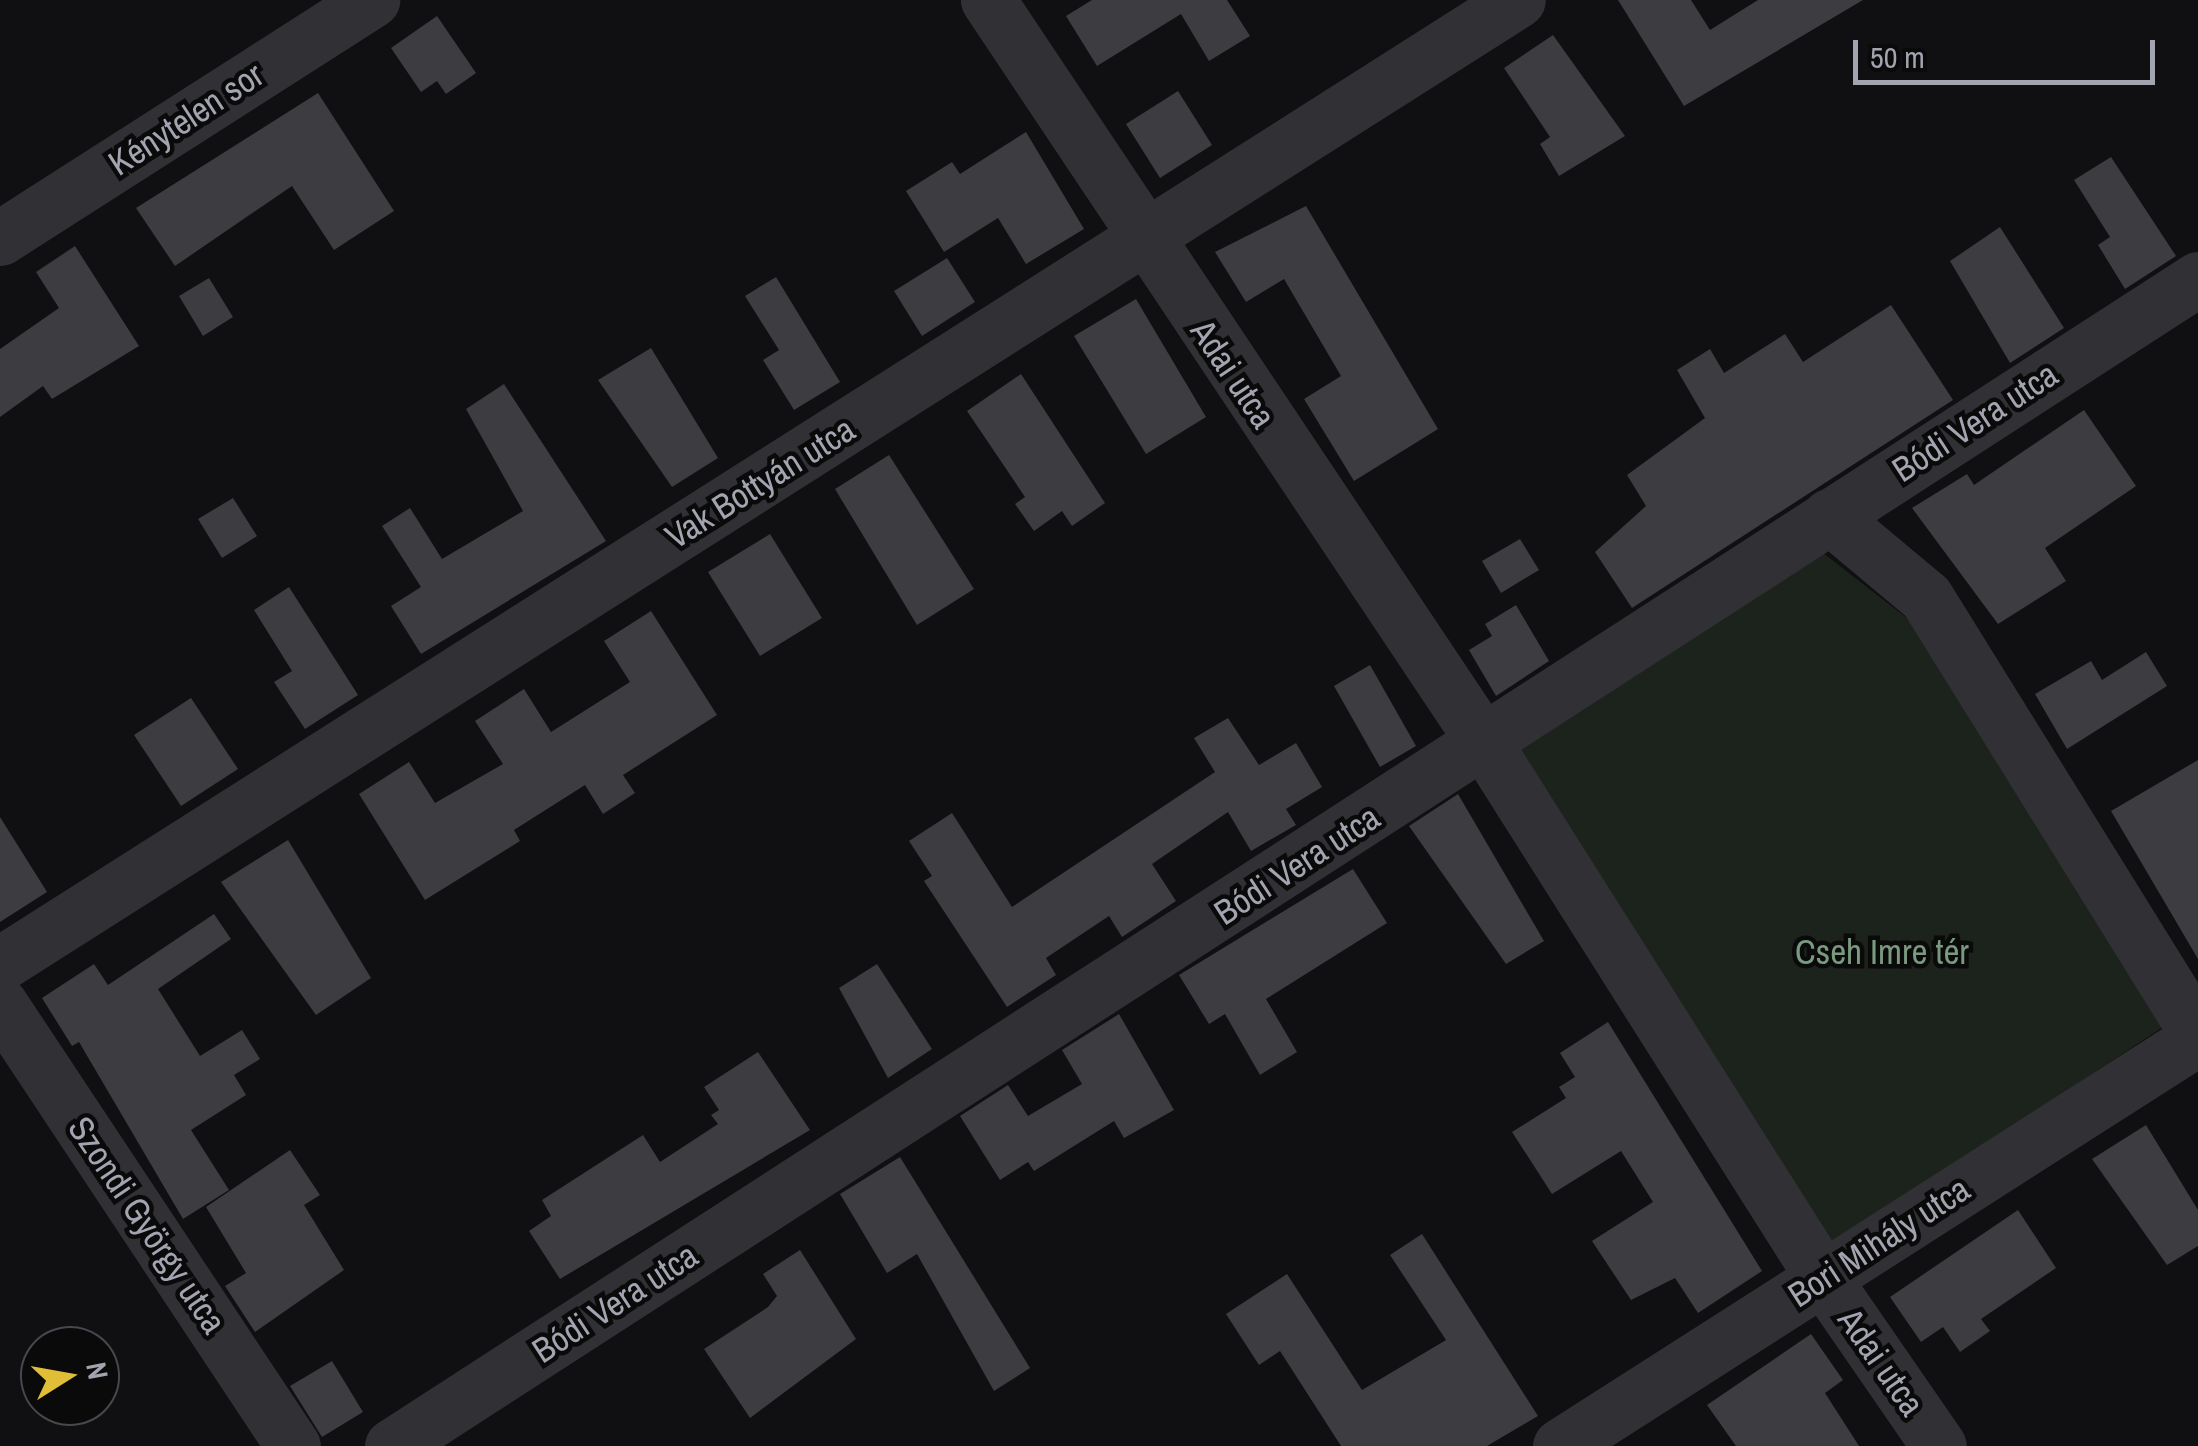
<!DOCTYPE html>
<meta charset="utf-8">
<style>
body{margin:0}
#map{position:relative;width:2198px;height:1446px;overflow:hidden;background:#100f11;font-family:"Archivo Narrow",sans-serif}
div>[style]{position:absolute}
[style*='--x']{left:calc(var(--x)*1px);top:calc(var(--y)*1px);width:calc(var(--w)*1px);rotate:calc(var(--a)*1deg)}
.green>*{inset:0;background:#1c231d}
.building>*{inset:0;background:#3c3c41}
.minor>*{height:55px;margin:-27.5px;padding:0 27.5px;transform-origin:27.5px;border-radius:27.5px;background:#313135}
span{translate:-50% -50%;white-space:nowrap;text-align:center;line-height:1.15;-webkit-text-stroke:9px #0b0a0b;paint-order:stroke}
.street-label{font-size:35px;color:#a2a4b0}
.park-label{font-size:35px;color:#7a9a80}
.north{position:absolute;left:20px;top:1326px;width:100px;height:100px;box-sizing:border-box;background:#0b0a0b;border:2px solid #47484d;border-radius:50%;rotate:79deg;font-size:28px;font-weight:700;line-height:40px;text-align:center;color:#a2a4b0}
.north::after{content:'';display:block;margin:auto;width:35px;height:45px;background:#e1be37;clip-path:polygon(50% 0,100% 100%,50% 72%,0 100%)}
.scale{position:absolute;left:1853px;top:40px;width:302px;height:45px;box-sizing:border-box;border:5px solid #a2a4b0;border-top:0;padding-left:12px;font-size:30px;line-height:35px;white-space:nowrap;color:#a2a4b0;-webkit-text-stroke:8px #0b0a0b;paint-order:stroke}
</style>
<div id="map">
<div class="green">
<i style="clip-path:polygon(1818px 549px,1908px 619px,2172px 1021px,1829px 1248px,1507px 746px)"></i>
</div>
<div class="building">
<i style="clip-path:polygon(1092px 0,1227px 0,1250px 36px,1209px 61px,1181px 14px,1097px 66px,1066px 16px)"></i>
<i style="clip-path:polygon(1618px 0,1691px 0,1710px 30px,1758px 0,1863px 0,1684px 106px)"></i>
<i style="clip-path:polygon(437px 16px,476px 73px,446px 94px,437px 81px,421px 92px,391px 48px)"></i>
<i style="clip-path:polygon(1553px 35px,1625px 136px,1559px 176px,1540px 144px,1550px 137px,1504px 68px)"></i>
<i style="clip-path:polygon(1178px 91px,1212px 145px,1160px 178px,1126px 124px)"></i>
<i style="clip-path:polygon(318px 93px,394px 211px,334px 250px,292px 186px,175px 266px,136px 208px)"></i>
<i style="clip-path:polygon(1026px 132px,1084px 229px,1026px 264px,998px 218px,944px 252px,906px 191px,952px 162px,960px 174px)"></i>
<i style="clip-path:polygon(2111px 157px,2176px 256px,2125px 289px,2098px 245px,2110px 237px,2074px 180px)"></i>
<i style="clip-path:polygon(1306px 206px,1438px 429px,1354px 481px,1304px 399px,1341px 376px,1284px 279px,1246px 302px,1215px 252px)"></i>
<i style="clip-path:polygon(2000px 227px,2064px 328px,2010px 363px,1950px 261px)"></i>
<i style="clip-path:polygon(75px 246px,139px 346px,52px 399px,43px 386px,0 417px,0 349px,59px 308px,36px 272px)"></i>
<i style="clip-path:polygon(947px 258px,975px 302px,922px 336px,894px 291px)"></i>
<i style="clip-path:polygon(776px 277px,840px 382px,794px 410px,763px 360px,779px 350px,745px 296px)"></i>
<i style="clip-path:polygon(209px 278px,233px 317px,203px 336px,179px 296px)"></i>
<i style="clip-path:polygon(1136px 299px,1206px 417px,1146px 454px,1074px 336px)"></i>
<i style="clip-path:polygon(1891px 305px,1953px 400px,1632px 608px,1595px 552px,1646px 506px,1627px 475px,1705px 418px,1677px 370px,1710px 349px,1724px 373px,1785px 334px,1803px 362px)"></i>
<i style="clip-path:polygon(651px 348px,718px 458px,672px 487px,598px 380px)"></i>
<i style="clip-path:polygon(1021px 374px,1105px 503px,1072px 526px,1062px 511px,1034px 531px,1015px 504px,1025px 497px,967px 411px)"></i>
<i style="clip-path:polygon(504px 384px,606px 541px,421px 654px,391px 606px,421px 587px,382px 526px,410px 508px,442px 559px,523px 511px,466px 409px)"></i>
<i style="clip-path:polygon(2084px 410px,2136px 486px,2045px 548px,2066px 581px,1998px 624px,1912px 508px,1967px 474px,1974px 485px)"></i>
<i style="clip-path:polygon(889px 455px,974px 589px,917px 625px,835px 489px)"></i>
<i style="clip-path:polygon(233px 498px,257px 536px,222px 558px,198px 519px)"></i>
<i style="clip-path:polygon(770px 534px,822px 618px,760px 656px,708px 572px)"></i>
<i style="clip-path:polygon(1520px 539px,1539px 570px,1501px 593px,1482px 561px)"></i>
<i style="clip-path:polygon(289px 587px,358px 695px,305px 729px,274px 682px,292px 671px,254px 610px)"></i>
<i style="clip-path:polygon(1516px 605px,1549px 661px,1496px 696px,1469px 650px,1492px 636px,1485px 624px)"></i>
<i style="clip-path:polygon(651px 611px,717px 715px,623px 775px,635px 793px,603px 814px,585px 785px,514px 830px,520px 841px,425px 900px,359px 794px,409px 762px,435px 803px,503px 764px,475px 721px,524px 689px,551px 732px,630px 682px,604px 641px)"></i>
<i style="clip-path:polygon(2146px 652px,2167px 686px,2067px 749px,2035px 694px,2091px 661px,2102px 680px)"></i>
<i style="clip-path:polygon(1370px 665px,1416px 746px,1380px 767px,1334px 686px)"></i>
<i style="clip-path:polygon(191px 698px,238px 769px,181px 806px,134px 735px)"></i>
<i style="clip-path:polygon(1228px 718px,1259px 765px,1296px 743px,1322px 787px,1286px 809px,1296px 825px,1251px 851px,1228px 812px,1152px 864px,1176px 901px,1122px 937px,1109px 916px,1046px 958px,1056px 975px,1007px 1007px,924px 881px,932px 876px,909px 841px,952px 813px,1012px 907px,1215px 772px,1194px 738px)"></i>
<i style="clip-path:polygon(2198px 760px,2198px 959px,2111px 811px)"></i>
<i style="clip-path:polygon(1458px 794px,1544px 941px,1506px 964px,1409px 826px)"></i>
<i style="clip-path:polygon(0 817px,47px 892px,0 922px)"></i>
<i style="clip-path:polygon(288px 840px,371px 978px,316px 1015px,221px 882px)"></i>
<i style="clip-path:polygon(1353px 869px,1387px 923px,1266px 999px,1297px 1052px,1260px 1075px,1225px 1014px,1209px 1024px,1179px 975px)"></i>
<i style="clip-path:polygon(214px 914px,231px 939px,158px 989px,200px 1056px,242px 1030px,260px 1059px,234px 1075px,246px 1095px,191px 1130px,229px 1190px,183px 1219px,79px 1042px,72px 1046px,42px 998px,94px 964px,108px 985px)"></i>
<i style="clip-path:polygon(877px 964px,932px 1049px,888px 1078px,839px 988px)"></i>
<i style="clip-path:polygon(1119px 1014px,1174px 1110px,1124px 1138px,1114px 1121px,1034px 1171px,1028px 1162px,1000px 1180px,960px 1116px,1008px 1085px,1028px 1116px,1082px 1084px,1062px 1050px)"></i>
<i style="clip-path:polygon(1608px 1022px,1762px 1271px,1698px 1313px,1675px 1278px,1631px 1300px,1592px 1241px,1653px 1202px,1621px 1151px,1552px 1194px,1512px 1132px,1566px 1098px,1559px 1087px,1575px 1077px,1560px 1053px)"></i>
<i style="clip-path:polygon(758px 1052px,810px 1130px,560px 1279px,529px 1231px,551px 1216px,542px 1200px,643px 1135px,660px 1162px,718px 1124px,711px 1115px,719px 1110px,704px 1087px)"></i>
<i style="clip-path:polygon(2146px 1125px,2198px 1210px,2198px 1246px,2167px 1265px,2092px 1159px)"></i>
<i style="clip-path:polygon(290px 1150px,320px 1195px,304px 1205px,344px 1270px,255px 1332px,225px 1286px,246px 1273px,206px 1207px)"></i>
<i style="clip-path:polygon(900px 1157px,1030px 1368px,994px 1391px,917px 1254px,887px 1273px,840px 1194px)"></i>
<i style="clip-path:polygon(2018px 1210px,2056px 1268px,1981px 1319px,1990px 1331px,1960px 1352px,1943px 1327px,1921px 1342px,1890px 1297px)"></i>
<i style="clip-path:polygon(1422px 1234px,1538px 1416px,1487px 1446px,1341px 1446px,1280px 1351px,1259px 1365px,1226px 1314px,1287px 1274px,1362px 1390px,1446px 1340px,1390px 1255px)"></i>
<i style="clip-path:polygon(800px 1250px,856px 1339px,750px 1418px,704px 1349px,768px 1307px,777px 1296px,763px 1274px)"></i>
<i style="clip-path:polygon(1811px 1334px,1843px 1380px,1825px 1393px,1859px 1446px,1736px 1446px,1707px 1405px)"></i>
<i style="clip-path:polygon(332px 1361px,363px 1412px,322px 1437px,290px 1386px)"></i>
</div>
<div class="minor">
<i style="--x:988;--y:0;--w:895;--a:56.26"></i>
<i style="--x:1485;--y:744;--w:632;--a:57.67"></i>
<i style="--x:1823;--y:1278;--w:204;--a:55.4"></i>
<i style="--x:0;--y:238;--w:442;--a:-32.6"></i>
<i style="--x:1829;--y:516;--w:126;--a:39.9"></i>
<i style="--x:1926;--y:597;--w:516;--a:58.16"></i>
<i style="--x:0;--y:964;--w:1798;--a:-32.42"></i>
<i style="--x:0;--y:1004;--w:530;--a:56.46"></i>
<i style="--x:392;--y:1446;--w:2150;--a:-32.87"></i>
<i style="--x:1560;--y:1446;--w:757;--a:-32.6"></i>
</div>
<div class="street-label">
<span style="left:186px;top:119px;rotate:-33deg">Kénytelen sor</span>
<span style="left:1233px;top:374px;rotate:56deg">Adai utca</span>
<span style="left:1975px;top:422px;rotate:-33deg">Bódi Vera utca</span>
<span style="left:760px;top:483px;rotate:-32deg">Vak Bottyán utca</span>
<span style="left:1297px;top:865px;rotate:-33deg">Bódi Vera utca</span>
<span style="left:147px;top:1225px;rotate:56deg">Szondi György utca</span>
<span style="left:1879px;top:1242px;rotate:-33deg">Bori Mihály utca</span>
<span style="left:615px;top:1303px;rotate:-33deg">Bódi Vera utca</span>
<span style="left:1881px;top:1362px;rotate:55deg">Adai utca</span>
</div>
<div class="park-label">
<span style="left:1882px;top:952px">Cseh Imre tér</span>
</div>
<div class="north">N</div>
<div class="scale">50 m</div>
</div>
